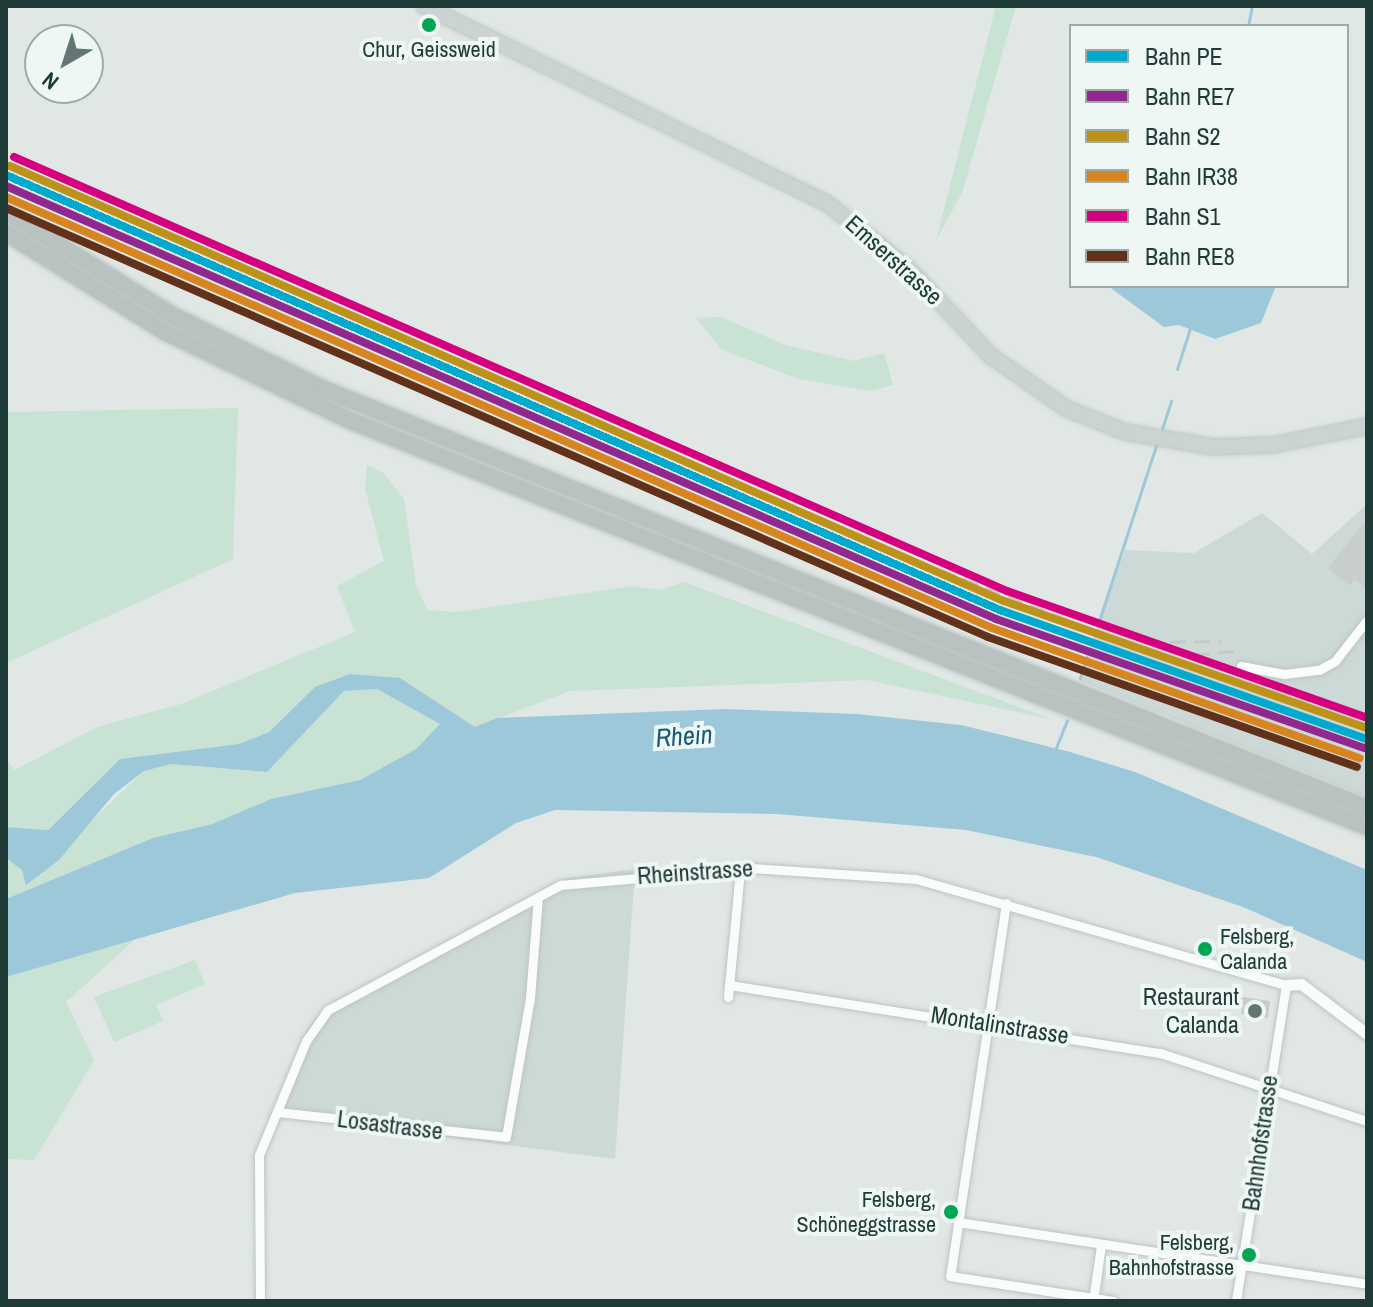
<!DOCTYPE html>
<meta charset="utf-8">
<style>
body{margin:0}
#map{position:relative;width:1373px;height:1307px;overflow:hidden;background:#e0e7e5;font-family:"Archivo Narrow",sans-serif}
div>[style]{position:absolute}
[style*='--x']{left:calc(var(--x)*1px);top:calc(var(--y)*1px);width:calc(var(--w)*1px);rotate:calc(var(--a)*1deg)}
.built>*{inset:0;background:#cdd9d6}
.green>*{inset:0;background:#c8e2d3}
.water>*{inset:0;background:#9dc8d9}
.stream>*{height:3px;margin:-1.5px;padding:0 1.5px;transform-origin:1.5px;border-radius:1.5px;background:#9dc8d9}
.building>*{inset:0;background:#c7cecc}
.roads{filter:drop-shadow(0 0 2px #bdc4c2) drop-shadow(0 0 2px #bdc4c2)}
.minor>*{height:9px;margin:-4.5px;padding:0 4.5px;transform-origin:4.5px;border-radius:4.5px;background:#fafbfb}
.tertiary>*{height:11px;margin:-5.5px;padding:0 5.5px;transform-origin:5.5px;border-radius:5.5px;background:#fafbfb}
.primary>*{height:14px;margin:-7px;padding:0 7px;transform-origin:7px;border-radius:7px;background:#ccd4d3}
.motorway>*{height:16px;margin:-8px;padding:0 8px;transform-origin:8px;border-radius:8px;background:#b8c2c0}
.rail>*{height:3px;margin-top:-1.5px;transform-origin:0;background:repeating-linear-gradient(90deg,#c5cac9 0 16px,transparent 0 24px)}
.rail-1>*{height:8px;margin:-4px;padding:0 4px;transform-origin:4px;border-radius:4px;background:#00a9ce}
.rail-2>*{height:8px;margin:-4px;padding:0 4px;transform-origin:4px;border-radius:4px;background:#90288f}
.rail-3>*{height:8px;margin:-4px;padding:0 4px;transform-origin:4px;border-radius:4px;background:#bc921a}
.rail-4>*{height:8px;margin:-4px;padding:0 4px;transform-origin:4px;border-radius:4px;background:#d68520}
.rail-5>*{height:8px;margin:-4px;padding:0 4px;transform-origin:4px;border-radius:4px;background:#d50080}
.rail-6>*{height:8px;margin:-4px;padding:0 4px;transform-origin:4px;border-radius:4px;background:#61311a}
.dots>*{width:22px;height:22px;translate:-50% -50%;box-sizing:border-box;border:4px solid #eef7f4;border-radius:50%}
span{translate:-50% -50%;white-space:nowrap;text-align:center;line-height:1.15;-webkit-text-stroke:8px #eef7f4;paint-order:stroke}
.bus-label{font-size:22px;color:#1e3b37}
.left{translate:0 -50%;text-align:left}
.right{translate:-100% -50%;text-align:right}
.street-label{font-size:24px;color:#1e3b37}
.poi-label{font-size:24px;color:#1e3b37}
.water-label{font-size:26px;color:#155a7a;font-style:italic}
.frame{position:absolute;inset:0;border:8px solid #1e3b37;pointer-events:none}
.legend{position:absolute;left:1069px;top:24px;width:280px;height:264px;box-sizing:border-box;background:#eef7f4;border:2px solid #9baca8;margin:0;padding:10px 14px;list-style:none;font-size:24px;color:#1e3b37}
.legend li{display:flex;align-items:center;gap:16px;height:40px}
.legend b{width:40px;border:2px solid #9baca8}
.north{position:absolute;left:24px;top:24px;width:80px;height:80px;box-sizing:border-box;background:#eef7f4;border:2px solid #9baca8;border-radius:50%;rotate:219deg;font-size:22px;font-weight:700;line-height:32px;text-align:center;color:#1e3b37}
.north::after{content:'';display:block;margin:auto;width:28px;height:36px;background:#627774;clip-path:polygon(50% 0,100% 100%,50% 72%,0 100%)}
</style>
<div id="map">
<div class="built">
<i style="clip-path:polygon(1367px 504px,1367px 797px,1078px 680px,1125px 550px,1194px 553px,1262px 513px,1312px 554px)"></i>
<i style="clip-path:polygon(635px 869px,615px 1159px,271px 1115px,308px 1027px,326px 1007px,567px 878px)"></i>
</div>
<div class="green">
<i style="clip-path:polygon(996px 6px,1016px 6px,962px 193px,936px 240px)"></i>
<i style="clip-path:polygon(721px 317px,785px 345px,854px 361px,884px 353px,893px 385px,870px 391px,799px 379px,722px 350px,696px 318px)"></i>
<i style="clip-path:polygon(238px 408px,233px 559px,6px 663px,6px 412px)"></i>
<i style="clip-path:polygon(367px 465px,384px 473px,404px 499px,416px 585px,427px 610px,457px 612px,632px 586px,660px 590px,684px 582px,1051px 719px,867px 680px,570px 691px,475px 727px,400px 678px,315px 687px,269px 732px,239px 744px,120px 759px,47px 830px,6px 827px,6px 760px,15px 770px,97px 727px,181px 704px,355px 632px,337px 586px,384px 561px,365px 488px)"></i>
<i style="clip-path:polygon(377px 689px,440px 724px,416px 749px,360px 780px,271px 799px,212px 824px,153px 838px,6px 899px,6px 858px,22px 870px,26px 884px,144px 771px,171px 764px,267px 772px,344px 691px)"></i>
<i style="clip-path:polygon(141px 934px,66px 1002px,94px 1060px,34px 1160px,6px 1159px,6px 977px)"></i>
<i style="clip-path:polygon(195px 960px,205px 984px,156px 1005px,163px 1021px,114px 1042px,94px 997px)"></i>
</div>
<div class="water">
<i style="clip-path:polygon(1108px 286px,1276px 286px,1261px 323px,1215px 339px,1179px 325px,1164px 327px)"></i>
<i style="clip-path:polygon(350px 674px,400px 678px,475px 727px,497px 718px,725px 709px,857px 714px,961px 725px,1070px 752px,1135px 772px,1367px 870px,1367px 962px,1243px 907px,1096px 857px,966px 830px,777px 814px,555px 810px,516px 823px,429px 878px,295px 893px,6px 977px,6px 899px,153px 838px,212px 824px,271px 799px,360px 780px,416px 749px,440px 724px,377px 689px,344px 691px,267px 772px,171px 764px,144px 771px,114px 794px,59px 860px,26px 885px,22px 870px,6px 858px,6px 827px,48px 830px,120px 759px,239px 744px,269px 732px,315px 687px)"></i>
</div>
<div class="stream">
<i style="--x:1248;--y:26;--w:20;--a:-79"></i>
<i style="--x:1177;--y:369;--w:46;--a:-72.3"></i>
<i style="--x:1160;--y:435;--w:36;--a:-72"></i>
<i style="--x:1099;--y:621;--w:188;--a:-72"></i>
<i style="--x:1080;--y:678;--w:22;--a:-72"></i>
<i style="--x:1055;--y:750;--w:32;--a:-68"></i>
</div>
<div class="building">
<i style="clip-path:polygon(1367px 519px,1367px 589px,1354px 579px,1350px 586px,1328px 568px)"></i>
<i style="clip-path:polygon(1230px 995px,1270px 1001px,1268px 1018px,1241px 1014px,1242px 1007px,1229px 1005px)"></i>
</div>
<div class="roads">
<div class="minor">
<i style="--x:1241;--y:666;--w:44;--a:10.5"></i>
<i style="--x:1284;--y:674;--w:35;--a:-7"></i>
<i style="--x:1319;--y:670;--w:18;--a:-29"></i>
<i style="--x:1335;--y:661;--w:52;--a:-52"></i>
<i style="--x:1006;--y:903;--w:377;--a:98.5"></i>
<i style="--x:950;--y:1276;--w:165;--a:8.7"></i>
<i style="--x:729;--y:985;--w:436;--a:9"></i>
<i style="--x:1160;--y:1053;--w:218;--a:18.2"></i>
<i style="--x:728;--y:997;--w:127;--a:-84.6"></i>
<i style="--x:277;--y:1112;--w:230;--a:6.2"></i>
<i style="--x:506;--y:1137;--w:141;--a:-80.2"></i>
<i style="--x:530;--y:998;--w:101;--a:-85.5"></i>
<i style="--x:958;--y:1222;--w:414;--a:8.6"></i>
<i style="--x:260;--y:1301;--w:146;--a:-90.4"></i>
<i style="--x:259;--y:1155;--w:123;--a:-67.6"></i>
<i style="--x:306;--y:1041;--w:38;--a:-55"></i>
<i style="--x:328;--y:1010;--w:264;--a:-28.3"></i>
<i style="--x:560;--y:885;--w:192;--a:-5.1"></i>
<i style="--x:751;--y:868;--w:165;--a:3.8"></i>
<i style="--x:916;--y:879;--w:385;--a:16"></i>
<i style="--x:1286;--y:985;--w:320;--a:99"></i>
<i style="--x:1093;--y:1301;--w:57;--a:-81.9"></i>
</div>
<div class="tertiary">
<i style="--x:1286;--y:985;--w:15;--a:-4"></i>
<i style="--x:1301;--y:984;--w:83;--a:37.1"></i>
</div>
<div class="primary">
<i style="--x:424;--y:6;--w:450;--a:26.1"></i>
<i style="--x:828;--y:204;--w:101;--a:38.6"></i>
<i style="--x:907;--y:267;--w:122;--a:46.7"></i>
<i style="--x:991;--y:356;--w:93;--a:34.9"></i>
<i style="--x:1067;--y:409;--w:62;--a:21.6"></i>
<i style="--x:1125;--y:432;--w:90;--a:9.6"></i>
<i style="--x:1214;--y:447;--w:59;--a:-1.9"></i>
<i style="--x:1273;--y:445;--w:96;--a:-11.4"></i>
</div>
<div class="motorway">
<i style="--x:6;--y:212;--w:195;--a:31.8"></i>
<i style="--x:172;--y:315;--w:171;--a:26"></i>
<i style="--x:326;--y:390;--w:1122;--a:21.88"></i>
<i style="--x:6;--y:233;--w:187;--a:31.9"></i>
<i style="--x:165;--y:332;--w:206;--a:25.6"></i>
<i style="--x:351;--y:421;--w:1094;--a:21.78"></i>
</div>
</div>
<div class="rail">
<i style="--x:941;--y:570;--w:208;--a:21.4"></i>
<i style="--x:1135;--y:646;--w:244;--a:17.7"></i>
<i style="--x:1146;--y:642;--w:75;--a:-0.8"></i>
<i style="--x:1194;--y:655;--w:47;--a:-6.1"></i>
</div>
<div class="rail-1">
<i style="--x:6;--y:175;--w:1085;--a:23.64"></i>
<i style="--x:1000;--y:610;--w:389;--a:19.4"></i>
</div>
<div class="rail-2">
<i style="--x:6;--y:186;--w:1081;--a:23.62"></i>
<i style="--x:996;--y:619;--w:390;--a:19.3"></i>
</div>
<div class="rail-3">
<i style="--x:10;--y:166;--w:1085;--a:23.64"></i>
<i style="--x:1004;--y:601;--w:385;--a:19.3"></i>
</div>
<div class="rail-4">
<i style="--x:6;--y:197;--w:1076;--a:23.61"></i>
<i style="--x:992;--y:628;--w:390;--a:19.5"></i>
</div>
<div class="rail-5">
<i style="--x:14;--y:157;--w:1084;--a:23.61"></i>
<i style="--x:1007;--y:591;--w:382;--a:19.4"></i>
</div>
<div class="rail-6">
<i style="--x:6;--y:208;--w:1072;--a:23.6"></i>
<i style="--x:988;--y:637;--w:391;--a:19.4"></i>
</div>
<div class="dots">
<i style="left:429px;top:25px;background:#00a651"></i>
<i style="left:1205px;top:949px;background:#00a651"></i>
<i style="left:1255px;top:1011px;background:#627774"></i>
<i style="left:951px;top:1212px;background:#00a651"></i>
<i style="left:1249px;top:1255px;background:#00a651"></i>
</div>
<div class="bus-label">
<span style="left:429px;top:50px">Chur, Geissweid</span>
<span class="left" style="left:1220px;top:949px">Felsberg,<br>Calanda</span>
<span class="right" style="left:936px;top:1212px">Felsberg,<br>Schöneggstrasse</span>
<span class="right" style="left:1234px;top:1255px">Felsberg,<br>Bahnhofstrasse</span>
</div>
<div class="street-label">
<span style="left:894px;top:260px;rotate:42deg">Emserstrasse</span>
<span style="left:695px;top:872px;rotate:-4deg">Rheinstrasse</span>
<span style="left:1000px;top:1025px;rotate:9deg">Montalinstrasse</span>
<span style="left:390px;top:1125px;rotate:7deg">Losastrasse</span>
<span style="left:1260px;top:1143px;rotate:-82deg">Bahnhofstrasse</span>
</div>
<div class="poi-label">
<span class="right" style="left:1239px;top:1011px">Restaurant<br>Calanda</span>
</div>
<div class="water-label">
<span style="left:684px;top:736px;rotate:-4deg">Rhein</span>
</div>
<div class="frame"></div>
<ul class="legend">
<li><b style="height:10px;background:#00a9ce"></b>Bahn PE</li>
<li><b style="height:10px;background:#90288f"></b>Bahn RE7</li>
<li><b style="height:10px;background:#bc921a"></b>Bahn S2</li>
<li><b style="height:10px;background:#d68520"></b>Bahn IR38</li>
<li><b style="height:10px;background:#d50080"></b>Bahn S1</li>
<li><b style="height:10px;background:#61311a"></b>Bahn RE8</li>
</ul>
<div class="north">N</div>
</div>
